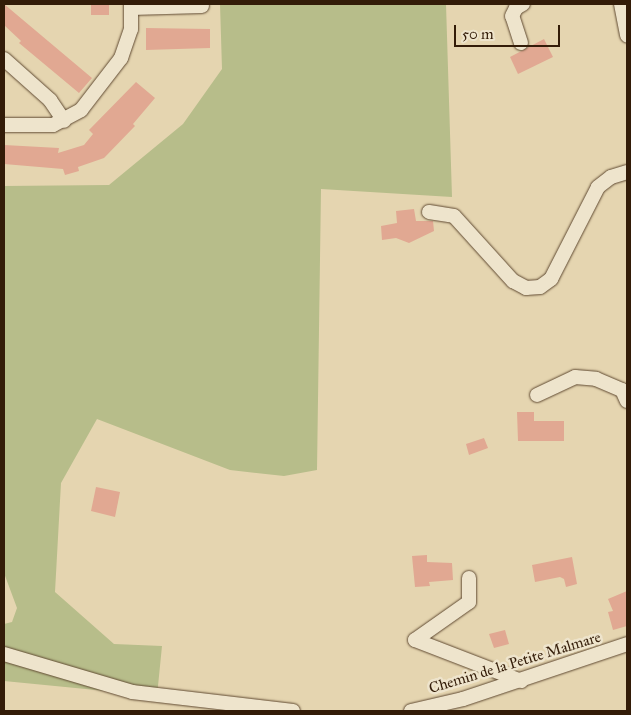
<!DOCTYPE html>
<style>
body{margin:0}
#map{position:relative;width:631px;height:715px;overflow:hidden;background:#e5d5b0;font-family:"IM FELL Great Primer",serif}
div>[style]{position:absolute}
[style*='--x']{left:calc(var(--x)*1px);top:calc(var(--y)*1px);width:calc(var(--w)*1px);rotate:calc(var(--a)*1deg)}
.green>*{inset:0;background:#b7bd8a}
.building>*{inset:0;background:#e1a892}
.roads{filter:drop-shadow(0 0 1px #604a32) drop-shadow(0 0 1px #604a32)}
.minor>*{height:14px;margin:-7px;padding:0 7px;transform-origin:7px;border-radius:7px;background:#eee4cc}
span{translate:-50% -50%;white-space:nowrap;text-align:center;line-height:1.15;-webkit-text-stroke:5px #eee4cc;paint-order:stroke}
.street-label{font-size:15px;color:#331c08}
.frame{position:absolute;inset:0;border:5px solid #331c08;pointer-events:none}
.scale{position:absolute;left:454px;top:25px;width:106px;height:22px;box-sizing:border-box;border:2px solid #331c08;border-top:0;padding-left:6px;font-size:15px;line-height:18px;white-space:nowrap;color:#331c08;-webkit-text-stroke:4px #eee4cc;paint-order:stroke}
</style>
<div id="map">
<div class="green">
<i style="clip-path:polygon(220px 4px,446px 4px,452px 197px,321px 189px,317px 470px,284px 476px,230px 470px,97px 419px,61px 483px,55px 592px,114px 644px,162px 646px,157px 696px,4px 681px,4px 624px,12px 622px,17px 608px,4px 573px,4px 186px,109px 185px,183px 124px,222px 69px)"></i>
</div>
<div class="building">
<i style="clip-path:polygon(4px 4px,92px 78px,79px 93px,19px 43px,21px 41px,4px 25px)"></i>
<i style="clip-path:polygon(91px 4px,109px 4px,109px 15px,91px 15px)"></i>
<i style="clip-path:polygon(146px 28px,210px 29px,210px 48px,146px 50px)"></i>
<i style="clip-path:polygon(544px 39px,553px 57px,518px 74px,510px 57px)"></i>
<i style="clip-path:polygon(136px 82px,155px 98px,133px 124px,135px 126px,104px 158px,78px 167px,79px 171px,65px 175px,63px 169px,4px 164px,4px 145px,59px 148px,58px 153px,84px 145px,93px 134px,89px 130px)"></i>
<i style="clip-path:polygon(414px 209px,416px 221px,433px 221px,434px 231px,409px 243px,396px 238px,382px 240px,381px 226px,397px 223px,396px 211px)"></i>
<i style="clip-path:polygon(517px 412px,534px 412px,534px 421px,564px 421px,564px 441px,518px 441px)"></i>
<i style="clip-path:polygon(484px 438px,488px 448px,469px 455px,466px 444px)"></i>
<i style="clip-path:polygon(96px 487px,120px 492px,115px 517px,91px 511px)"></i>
<i style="clip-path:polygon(427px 555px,427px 562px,452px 563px,453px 580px,429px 582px,430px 586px,415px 587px,412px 556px)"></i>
<i style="clip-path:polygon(572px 557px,577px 584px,566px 587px,564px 579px,560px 577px,535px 582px,532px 565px)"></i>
<i style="clip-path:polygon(627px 591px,627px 626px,613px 630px,608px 612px,613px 611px,608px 599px)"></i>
<i style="clip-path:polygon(505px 630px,509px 644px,494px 648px,489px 634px)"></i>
</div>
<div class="roads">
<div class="minor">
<i style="--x:621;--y:4;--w:32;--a:79"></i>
<i style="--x:131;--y:8;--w:71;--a:-1.6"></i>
<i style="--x:521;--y:43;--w:28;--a:-108"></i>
<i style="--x:512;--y:16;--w:9;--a:-63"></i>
<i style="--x:516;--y:8;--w:8;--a:-30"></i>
<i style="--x:4;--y:59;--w:62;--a:41.7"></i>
<i style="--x:50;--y:100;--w:25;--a:56"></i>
<i style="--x:4;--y:125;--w:49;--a:0"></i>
<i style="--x:53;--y:125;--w:32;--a:-28"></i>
<i style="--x:81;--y:110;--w:66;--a:-52.4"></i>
<i style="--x:121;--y:58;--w:31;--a:-71"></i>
<i style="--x:131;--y:29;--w:25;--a:-90"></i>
<i style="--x:429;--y:212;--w:25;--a:9"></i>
<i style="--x:454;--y:216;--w:88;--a:47.8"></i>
<i style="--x:513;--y:281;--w:15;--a:28"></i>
<i style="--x:526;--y:288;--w:14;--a:-4"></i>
<i style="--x:540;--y:287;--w:14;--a:-36"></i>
<i style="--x:551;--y:279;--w:103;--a:-62.9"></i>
<i style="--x:598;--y:187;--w:16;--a:-38"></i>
<i style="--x:611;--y:177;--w:17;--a:-17"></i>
<i style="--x:537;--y:395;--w:42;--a:-25.3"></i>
<i style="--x:575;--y:377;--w:21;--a:5"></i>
<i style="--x:596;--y:379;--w:28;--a:23"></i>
<i style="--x:622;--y:390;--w:12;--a:66"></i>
<i style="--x:415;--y:640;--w:114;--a:21.1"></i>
<i style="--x:415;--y:640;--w:66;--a:-35.1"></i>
<i style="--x:469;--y:602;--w:24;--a:-90"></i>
<i style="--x:4;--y:654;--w:134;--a:16.5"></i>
<i style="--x:132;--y:692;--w:162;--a:6.7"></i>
<i style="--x:411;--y:711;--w:53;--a:-13"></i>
<i style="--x:463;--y:699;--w:173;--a:-18.5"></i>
</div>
</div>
<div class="street-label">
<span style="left:515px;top:663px;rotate:-17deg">Chemin de la Petite Malmare</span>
</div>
<div class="frame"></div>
<div class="scale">50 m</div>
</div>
